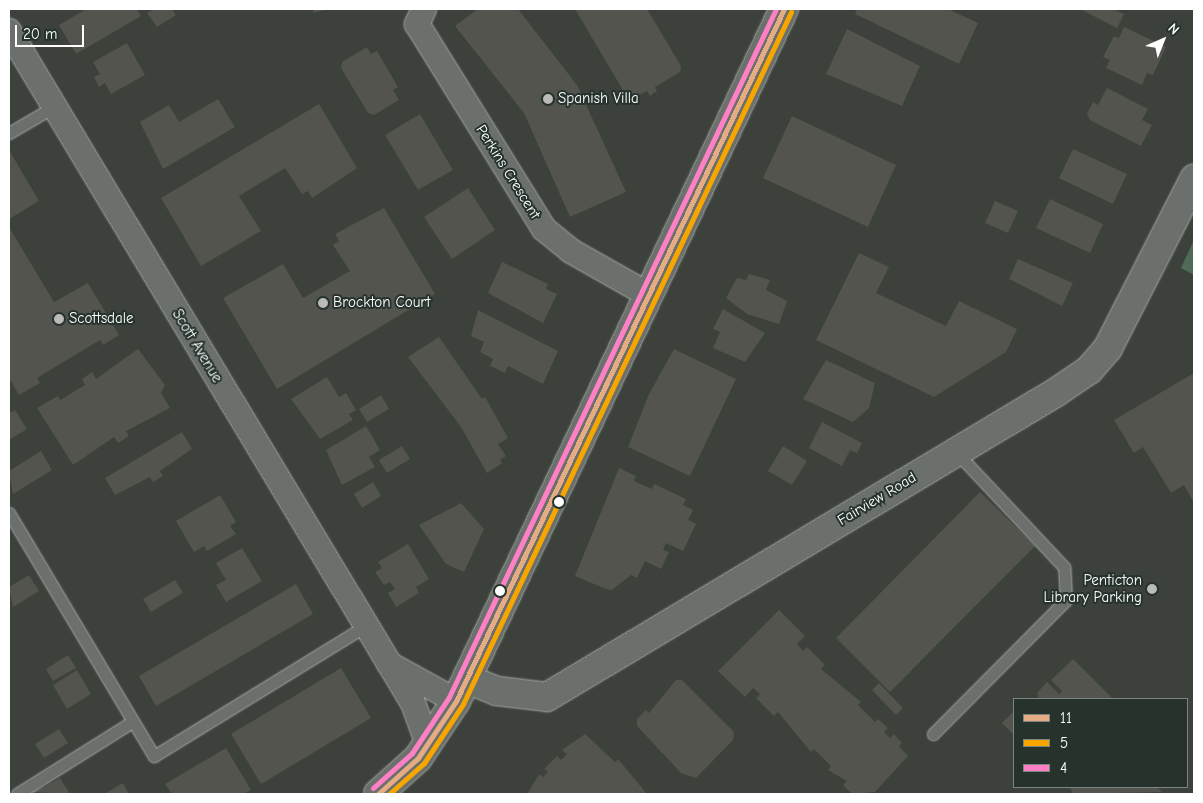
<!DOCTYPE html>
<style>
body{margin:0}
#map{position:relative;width:1203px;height:803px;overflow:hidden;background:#3c413b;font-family:"Comic Neue",sans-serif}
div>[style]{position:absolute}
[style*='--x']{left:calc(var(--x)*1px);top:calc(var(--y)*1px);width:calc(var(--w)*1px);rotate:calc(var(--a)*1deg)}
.green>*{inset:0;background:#4f6b57}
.building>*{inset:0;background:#52544d}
.roads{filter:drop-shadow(0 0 1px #a7aaa7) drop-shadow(0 0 1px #a7aaa7)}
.service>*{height:11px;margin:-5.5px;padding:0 5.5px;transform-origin:5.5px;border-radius:5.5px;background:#6c706d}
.minor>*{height:24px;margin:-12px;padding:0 12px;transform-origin:12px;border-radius:12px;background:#6c706d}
.tertiary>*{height:28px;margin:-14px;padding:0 14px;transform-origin:14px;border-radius:14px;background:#6c706d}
.secondary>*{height:28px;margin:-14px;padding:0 14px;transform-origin:14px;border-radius:14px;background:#6c706d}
.bus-1>*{height:5px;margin:-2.5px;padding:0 2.5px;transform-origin:2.5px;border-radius:2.5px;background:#e5ac83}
.bus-2>*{height:5px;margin:-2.5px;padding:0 2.5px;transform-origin:2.5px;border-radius:2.5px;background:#f7a600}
.bus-3>*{height:5px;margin:-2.5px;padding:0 2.5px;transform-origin:2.5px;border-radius:2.5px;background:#ff80c5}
.dots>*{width:14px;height:14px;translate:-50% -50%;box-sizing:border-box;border:2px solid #26332d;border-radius:50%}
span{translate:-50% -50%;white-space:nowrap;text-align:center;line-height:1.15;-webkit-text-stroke:4px #26332d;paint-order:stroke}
.poi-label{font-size:15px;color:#fff}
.left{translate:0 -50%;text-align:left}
.right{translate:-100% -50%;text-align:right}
.street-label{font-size:15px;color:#fff}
.frame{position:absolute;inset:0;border:10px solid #fff;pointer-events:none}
.legend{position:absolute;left:1013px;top:698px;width:175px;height:90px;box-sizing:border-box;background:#26332d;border:1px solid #7d8581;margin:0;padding:6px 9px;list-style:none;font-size:15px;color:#fff}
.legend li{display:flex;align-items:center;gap:10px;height:25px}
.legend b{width:25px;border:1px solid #7d8581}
.north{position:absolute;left:1138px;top:15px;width:50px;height:50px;-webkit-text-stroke:4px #26332d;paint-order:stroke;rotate:44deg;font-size:14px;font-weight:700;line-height:20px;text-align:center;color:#fff}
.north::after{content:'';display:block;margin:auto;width:18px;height:22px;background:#fff;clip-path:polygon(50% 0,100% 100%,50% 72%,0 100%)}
.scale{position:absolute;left:15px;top:25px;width:69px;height:22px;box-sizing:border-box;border:2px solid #fff;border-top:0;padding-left:6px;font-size:15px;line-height:18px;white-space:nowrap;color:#fff;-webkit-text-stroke:4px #26332d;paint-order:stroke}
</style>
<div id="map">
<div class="green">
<i style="clip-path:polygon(1194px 240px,1194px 275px,1181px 268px)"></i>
</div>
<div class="building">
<i style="clip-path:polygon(86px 9px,137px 9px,141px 16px,76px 54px,59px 25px)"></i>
<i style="clip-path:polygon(154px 9px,172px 9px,176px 15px,157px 27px,147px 13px)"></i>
<i style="clip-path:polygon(313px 9px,329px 9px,313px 13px)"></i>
<i style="clip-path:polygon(478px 9px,518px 9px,577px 85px,626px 192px,570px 217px,524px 113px,455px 26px)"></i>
<i style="clip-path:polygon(575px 9px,647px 9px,681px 66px,680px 72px,655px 87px,657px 91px,650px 96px,647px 91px,634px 98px,627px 97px)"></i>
<i style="clip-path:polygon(857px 9px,948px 9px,978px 23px,959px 64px,855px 14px)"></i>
<i style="clip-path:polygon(1080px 9px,1113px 9px,1124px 14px,1117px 28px)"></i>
<i style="clip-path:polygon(1124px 27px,1166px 47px,1153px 75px,1147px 73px,1142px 85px,1106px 68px,1110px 60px,1103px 57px,1114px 36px,1119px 38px)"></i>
<i style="clip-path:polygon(847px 29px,920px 66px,902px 106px,826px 74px)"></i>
<i style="clip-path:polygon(127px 43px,145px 75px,111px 94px,105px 83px,99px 87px,94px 77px,100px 74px,93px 62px)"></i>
<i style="clip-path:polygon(367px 47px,371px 54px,377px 51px,398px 87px,393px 90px,399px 100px,374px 115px,368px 113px,341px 68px,342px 62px)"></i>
<i style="clip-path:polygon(1107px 88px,1148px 109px,1142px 120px,1152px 125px,1141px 146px,1090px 120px,1087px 114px,1093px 102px,1098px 105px)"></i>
<i style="clip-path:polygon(218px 99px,235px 127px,163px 169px,140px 122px,169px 105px,179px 122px)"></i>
<i style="clip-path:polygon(319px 104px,357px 168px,312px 198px,308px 191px,302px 194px,285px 168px,239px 196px,261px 231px,201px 266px,161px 198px)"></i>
<i style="clip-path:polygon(420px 114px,453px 170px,418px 190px,385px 135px)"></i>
<i style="clip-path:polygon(792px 116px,896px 165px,868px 227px,763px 178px)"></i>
<i style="clip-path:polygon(1073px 149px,1127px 174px,1113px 204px,1059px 178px)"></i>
<i style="clip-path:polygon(9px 150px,39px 201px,9px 219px)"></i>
<i style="clip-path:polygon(468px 188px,495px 230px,452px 259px,424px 217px)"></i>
<i style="clip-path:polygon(1050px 199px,1103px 224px,1090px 253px,1036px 228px)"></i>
<i style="clip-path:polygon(995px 201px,1018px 211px,1008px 233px,985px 223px)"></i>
<i style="clip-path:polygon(384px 208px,435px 294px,277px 389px,223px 298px,283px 264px,303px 298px,350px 271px,333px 245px,339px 241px,335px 234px)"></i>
<i style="clip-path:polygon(9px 227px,54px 302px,88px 283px,119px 335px,103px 345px,100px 340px,37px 378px,40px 383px,19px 395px,9px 378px)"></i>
<i style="clip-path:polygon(859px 253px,889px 267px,876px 293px,946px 326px,959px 301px,1017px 329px,1006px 352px,934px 397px,816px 340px)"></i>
<i style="clip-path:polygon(1018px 259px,1073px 283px,1062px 306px,1009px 279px)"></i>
<i style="clip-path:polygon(502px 262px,548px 284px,546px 289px,557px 294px,543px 323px,488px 293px)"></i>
<i style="clip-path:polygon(749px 274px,770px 280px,766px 290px,787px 301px,779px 324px,747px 314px,726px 298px,737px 278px,746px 280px)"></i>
<i style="clip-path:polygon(723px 309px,765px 333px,745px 362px,713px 348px,720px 332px,713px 329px)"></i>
<i style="clip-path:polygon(478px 310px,558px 351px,543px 384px,508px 366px,505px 373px,490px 366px,493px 359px,480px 352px,484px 342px,471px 336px)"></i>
<i style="clip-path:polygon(439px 337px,482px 399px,485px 397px,508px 438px,498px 444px,506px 456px,500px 460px,502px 463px,487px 473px,461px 427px,408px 357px)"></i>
<i style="clip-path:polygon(138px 349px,165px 385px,161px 393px,170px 408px,126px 431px,129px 436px,118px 443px,114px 437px,73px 465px,37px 408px,58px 396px,60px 400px,85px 385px,82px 379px,92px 372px,96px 379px)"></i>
<i style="clip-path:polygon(674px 349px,736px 379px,690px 476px,628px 447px,649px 394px)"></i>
<i style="clip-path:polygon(826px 360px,875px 383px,869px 408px,853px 422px,803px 399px)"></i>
<i style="clip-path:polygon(1194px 373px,1194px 503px,1184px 485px,1171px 493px,1143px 447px,1134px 453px,1114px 420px)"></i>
<i style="clip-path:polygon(327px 377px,339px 397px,346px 393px,356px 410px,349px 414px,353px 420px,320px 439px,291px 399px)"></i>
<i style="clip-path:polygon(381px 395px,389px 409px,367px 422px,359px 409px)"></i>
<i style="clip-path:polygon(15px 410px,27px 429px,9px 440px,9px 413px)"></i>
<i style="clip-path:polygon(822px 422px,862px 443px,857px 453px,850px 450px,842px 466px,809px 448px)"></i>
<i style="clip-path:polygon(366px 426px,380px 450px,369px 457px,375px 467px,342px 485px,326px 450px)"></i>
<i style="clip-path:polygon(182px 432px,192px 449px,160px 471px,163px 476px,153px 482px,150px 477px,115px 495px,105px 478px)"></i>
<i style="clip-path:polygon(402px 446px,410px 459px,387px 473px,379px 460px)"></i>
<i style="clip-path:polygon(783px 446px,807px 461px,792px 485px,768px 471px)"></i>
<i style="clip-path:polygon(41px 451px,52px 470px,13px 494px,9px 471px)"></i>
<i style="clip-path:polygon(619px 468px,636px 476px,634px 481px,652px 489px,654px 484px,686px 499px,683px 505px,693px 510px,688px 520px,696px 524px,683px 551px,666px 543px,663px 550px,669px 552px,661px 569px,645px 561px,637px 578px,631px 575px,612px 590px,606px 589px,575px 576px)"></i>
<i style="clip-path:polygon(373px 482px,381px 496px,362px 508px,354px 494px)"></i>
<i style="clip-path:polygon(980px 492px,1035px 546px,890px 692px,836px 638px)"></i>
<i style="clip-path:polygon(220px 495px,236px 522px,230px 526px,236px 534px,207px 551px,204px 546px,194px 552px,176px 521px)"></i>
<i style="clip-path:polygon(461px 503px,484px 529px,464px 572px,446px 564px,419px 525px)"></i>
<i style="clip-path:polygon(408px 544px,429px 579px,416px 587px,419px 593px,396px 607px,388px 593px,395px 589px,390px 582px,384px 585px,375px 572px,382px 568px,378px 562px)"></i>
<i style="clip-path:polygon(242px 548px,262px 581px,226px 602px,216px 585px,226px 580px,216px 563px)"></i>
<i style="clip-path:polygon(29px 575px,39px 591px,13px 607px,9px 587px)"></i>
<i style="clip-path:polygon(175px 580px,183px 593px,151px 612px,143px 599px)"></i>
<i style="clip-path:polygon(296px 584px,313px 614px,156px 706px,139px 676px)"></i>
<i style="clip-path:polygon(779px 610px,805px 636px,797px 644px,803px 651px,807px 647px,825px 665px,821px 669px,861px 702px,858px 705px,875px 722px,878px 719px,888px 728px,884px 732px,890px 738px,894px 734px,902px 743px,899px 746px,908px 756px,875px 792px,852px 794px,843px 785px,847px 781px,828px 770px,831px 766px,814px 749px,811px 752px,778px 712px,774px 716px,756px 698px,760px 694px,753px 688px,745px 697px,718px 671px)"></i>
<i style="clip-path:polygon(68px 655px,76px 668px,53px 681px,46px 669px)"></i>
<i style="clip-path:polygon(1073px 659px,1113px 699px,1039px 699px,1037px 693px,1047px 682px,1059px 694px,1062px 691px,1051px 680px)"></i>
<i style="clip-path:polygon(341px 668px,371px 718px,261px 784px,231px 734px)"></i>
<i style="clip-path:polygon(77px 670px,91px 694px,67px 709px,53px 685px)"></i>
<i style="clip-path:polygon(676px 680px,682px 680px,734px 732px,733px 740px,696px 778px,681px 773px,637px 726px,637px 719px,646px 710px,649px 713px)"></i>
<i style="clip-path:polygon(879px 683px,903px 708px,896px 715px,872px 690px)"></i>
<i style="clip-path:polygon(1014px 711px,1014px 735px,1002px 723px)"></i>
<i style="clip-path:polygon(59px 729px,68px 743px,44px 758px,35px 744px)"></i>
<i style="clip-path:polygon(585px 734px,615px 762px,618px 759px,647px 794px,527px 794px,539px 774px,543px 777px,548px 772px,544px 769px,557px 756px,561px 760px,567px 754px,562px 750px)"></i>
<i style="clip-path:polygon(226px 748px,251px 790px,244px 794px,172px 794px,165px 784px)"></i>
<i style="clip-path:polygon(60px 778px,70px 794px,31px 792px,44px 787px)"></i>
<i style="clip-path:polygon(123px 783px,129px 794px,104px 794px)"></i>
<i style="clip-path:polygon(1070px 787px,1157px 787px,1162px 792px,1073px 794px)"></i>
</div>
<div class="roads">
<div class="service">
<i style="--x:9;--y:133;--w:53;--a:-30.4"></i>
<i style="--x:9;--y:513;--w:283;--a:59.2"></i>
<i style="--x:154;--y:756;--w:246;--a:-31.6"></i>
<i style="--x:933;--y:734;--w:189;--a:-45.2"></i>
<i style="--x:1066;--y:600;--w:33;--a:-93"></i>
<i style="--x:1064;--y:567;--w:158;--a:-133.2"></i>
<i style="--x:17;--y:794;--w:136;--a:-32.1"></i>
</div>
<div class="minor">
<i style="--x:424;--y:9;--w:17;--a:115"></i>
<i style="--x:417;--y:24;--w:241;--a:58.2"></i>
<i style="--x:544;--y:229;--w:35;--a:39"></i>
<i style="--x:571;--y:251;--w:87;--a:29.5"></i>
<i style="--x:9;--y:31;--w:784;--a:58.99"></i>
<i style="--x:413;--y:703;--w:44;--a:69.9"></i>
<i style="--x:389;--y:664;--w:77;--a:28.9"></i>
</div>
<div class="tertiary">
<i style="--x:467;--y:679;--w:32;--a:22"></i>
<i style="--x:497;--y:691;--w:50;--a:6.8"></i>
<i style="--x:547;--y:697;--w:592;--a:-30.9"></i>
<i style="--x:1055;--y:393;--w:41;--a:-34.1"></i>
<i style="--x:1089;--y:370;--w:29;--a:-49"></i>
<i style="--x:1108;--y:348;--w:190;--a:-63"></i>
</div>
<div class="secondary">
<i style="--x:378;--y:794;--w:54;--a:-42"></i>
<i style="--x:418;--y:758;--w:69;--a:-56.3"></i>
<i style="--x:456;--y:701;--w:766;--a:-64.64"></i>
</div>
</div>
<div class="bus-1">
<i style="--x:378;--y:794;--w:54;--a:-42"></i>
<i style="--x:418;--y:758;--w:69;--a:-56.3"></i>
<i style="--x:456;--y:701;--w:766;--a:-64.64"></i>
</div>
<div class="bus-2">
<i style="--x:389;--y:794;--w:47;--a:-41.5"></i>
<i style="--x:424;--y:763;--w:71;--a:-56.5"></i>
<i style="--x:463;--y:704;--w:766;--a:-64.64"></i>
</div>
<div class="bus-3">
<i style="--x:373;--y:788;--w:52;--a:-41.9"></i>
<i style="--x:412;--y:753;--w:67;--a:-56.5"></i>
<i style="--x:449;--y:697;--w:762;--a:-64.58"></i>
</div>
<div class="dots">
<i style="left:548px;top:99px;background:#bbbcba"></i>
<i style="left:323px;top:303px;background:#bbbcba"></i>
<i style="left:59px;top:319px;background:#bbbcba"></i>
<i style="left:559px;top:502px;background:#fff"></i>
<i style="left:1152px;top:589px;background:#bbbcba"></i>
<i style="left:500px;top:591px;background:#fff"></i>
</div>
<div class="poi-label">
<span class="left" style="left:558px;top:99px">Spanish Villa</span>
<span class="left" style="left:333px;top:303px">Brockton Court</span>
<span class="left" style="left:69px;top:319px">Scottsdale</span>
<span class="right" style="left:1142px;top:589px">Penticton<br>Library Parking</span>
</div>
<div class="street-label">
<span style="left:508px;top:172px;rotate:58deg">Perkins Crescent</span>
<span style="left:197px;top:346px;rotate:59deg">Scott Avenue</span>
<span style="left:877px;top:499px;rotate:-31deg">Fairview Road</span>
</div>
<div class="frame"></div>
<ul class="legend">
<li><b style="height:6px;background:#e5ac83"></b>11</li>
<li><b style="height:6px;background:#f7a600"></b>5</li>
<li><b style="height:6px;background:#ff80c5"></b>4</li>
</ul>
<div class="north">N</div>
<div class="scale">20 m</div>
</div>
